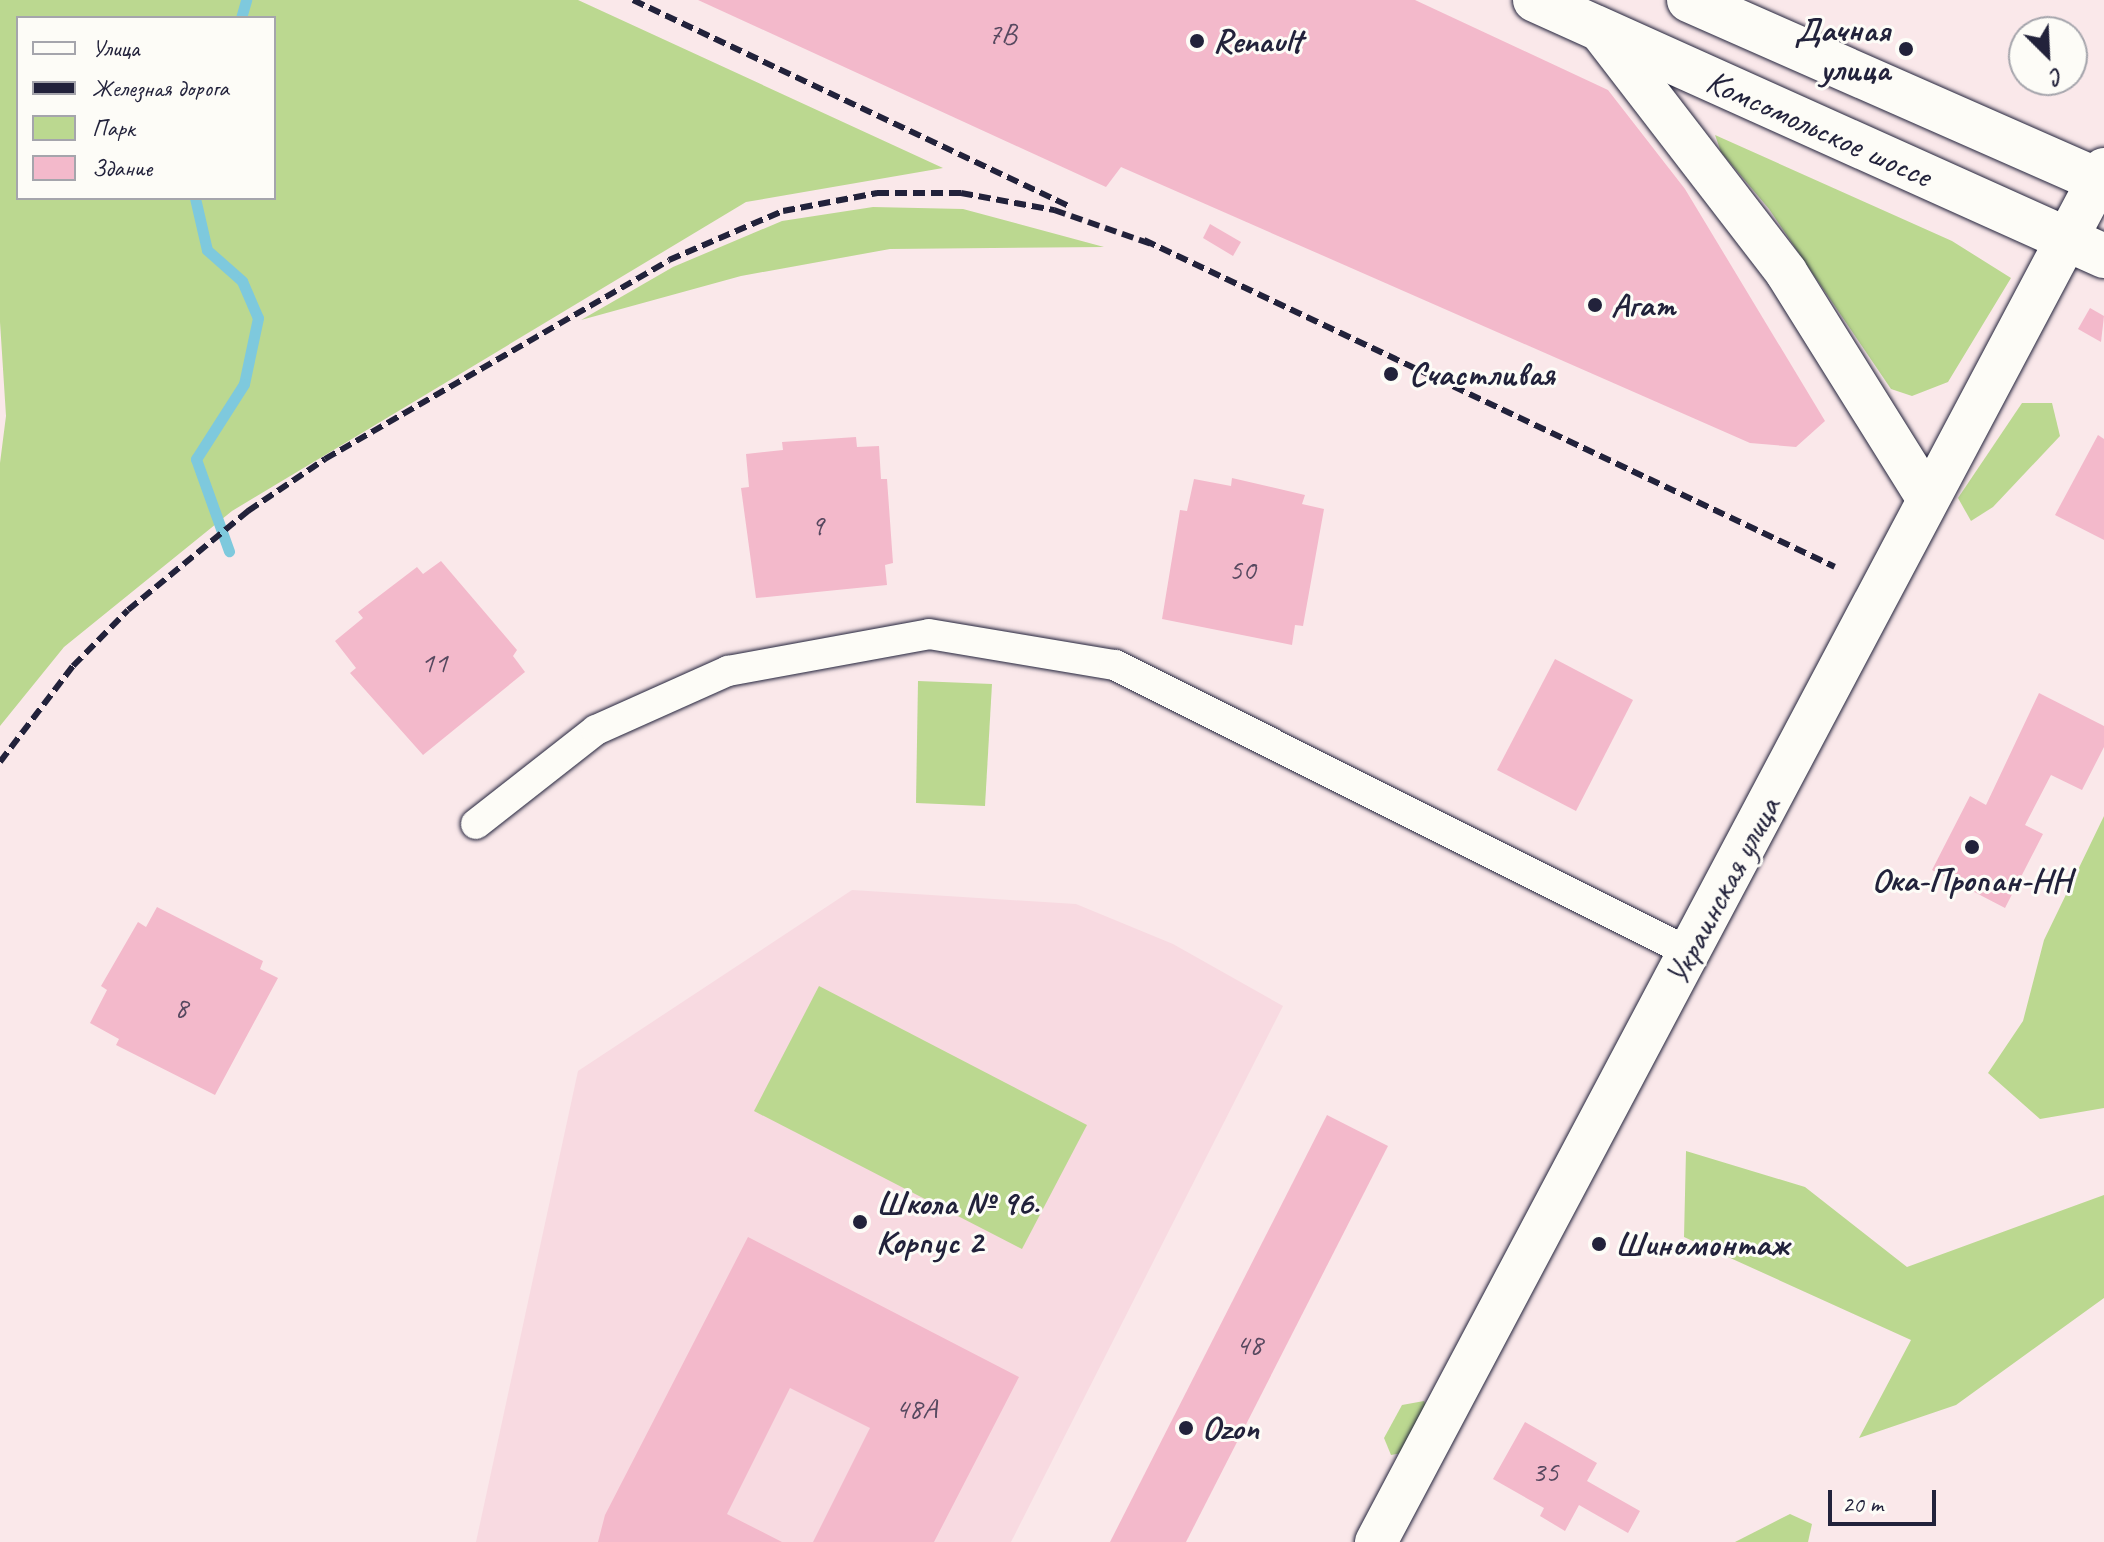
<!DOCTYPE html>
<meta charset="utf-8">
<style>
body{margin:0}
#map{position:relative;width:2104px;height:1542px;overflow:hidden;background:#fae8ea;font-family:Caveat,sans-serif}
div>[style]{position:absolute}
[style*='--x']{left:calc(var(--x)*1px);top:calc(var(--y)*1px);width:calc(var(--w)*1px);rotate:calc(var(--a)*1deg)}
.built>*{inset:0;background:#f8dae1}
.green>*{inset:0;background:#bbd890}
.stream>*{height:11px;margin:-5.5px;padding:0 5.5px;transform-origin:5.5px;border-radius:5.5px;background:#7ec9dd}
.building>*{inset:0;background:#f3b9cb}
.roads{filter:drop-shadow(0 0 2px #22223b) drop-shadow(0 0 2px #22223b)}
.street>*{height:30px;margin:-15px;padding:0 15px;transform-origin:15px;border-radius:15px;background:#fdfcf7}
.secondary>*{height:42px;margin:-21px;padding:0 21px;transform-origin:21px;border-radius:21px;background:#fdfcf7}
.primary>*{height:44px;margin:-22px;padding:0 22px;transform-origin:22px;border-radius:22px;background:#fdfcf7}
.rail>*{height:6px;margin-top:-3px;transform-origin:0;background:repeating-linear-gradient(90deg,#22223b 0 12px,transparent 0 18px)}
.dots>*{width:22px;height:22px;translate:-50% -50%;box-sizing:border-box;border:4px solid #fdfcf7;border-radius:50%}
span{translate:-50% -50%;white-space:nowrap;text-align:center;line-height:1.15;-webkit-text-stroke:6px #fdfcf7;paint-order:stroke}
.number-label{font-size:30px;color:#56485f}
.number-label span{-webkit-text-stroke-width:0}
.poi-label{font-size:34px;color:#22223b;font-weight:700}
.right{translate:-100% -50%;text-align:right}
.left{translate:0 -50%;text-align:left}
.street-label{font-size:34px;color:#22223b}
.legend{position:absolute;left:16px;top:16px;width:260px;height:184px;box-sizing:border-box;background:#fdfcf7;border:2px solid #a5a5ac;margin:0;padding:10px 14px;list-style:none;font-size:24px;color:#22223b}
.legend li{display:flex;align-items:center;gap:16px;height:40px}
.legend b{width:40px;border:2px solid #a5a5ac}
.north{position:absolute;left:2008px;top:16px;width:80px;height:80px;box-sizing:border-box;background:#fdfcf7;border:2px solid #a5a5ac;border-radius:50%;rotate:156deg;font-size:22px;font-weight:700;line-height:32px;text-align:center;color:#22223b}
.north::after{content:'';display:block;margin:auto;width:28px;height:36px;background:#22223b;clip-path:polygon(50% 0,100% 100%,50% 72%,0 100%)}
.scale{position:absolute;left:1828px;top:1490px;width:108px;height:36px;box-sizing:border-box;border:4px solid #22223b;border-top:0;padding-left:10px;font-size:24px;line-height:28px;white-space:nowrap;color:#22223b;-webkit-text-stroke:6px #fdfcf7;paint-order:stroke}
</style>
<div id="map">
<div class="built">
<i style="clip-path:polygon(852px 890px,1076px 904px,1173px 944px,1283px 1006px,1011px 1542px,476px 1542px,578px 1071px)"></i>
</div>
<div class="green">
<i style="clip-path:polygon(evenodd,0 0,578px 0,943px 168px,746px 202px,232px 511px,64px 647px,0 726px,0 463px,6px 416px,0 322px,0 0,18px 18px,274px 18px,274px 198px,18px 198px,18px 18px)"></i>
<i style="clip-path:polygon(1715px 135px,1952px 241px,2011px 278px,1948px 382px,1912px 396px,1891px 389px,1769px 209px,1721px 152px)"></i>
<i style="clip-path:polygon(873px 207px,963px 209px,1104px 247px,890px 249px,741px 276px,581px 320px,673px 267px,782px 221px)"></i>
<i style="clip-path:polygon(2022px 403px,2052px 403px,2060px 436px,1993px 507px,1971px 521px,1958px 498px)"></i>
<i style="clip-path:polygon(918px 681px,992px 684px,985px 806px,916px 803px)"></i>
<i style="clip-path:polygon(2104px 816px,2104px 1108px,2040px 1119px,1988px 1073px,2023px 1021px,2044px 940px)"></i>
<i style="clip-path:polygon(819px 986px,1087px 1125px,1022px 1249px,754px 1111px)"></i>
<i style="clip-path:polygon(1686px 1151px,1805px 1187px,1907px 1267px,2104px 1195px,2104px 1298px,1956px 1405px,1859px 1438px,1911px 1340px,1684px 1237px)"></i>
<i style="clip-path:polygon(1424px 1401px,1431px 1421px,1413px 1451px,1391px 1455px,1384px 1438px,1402px 1405px)"></i>
<i style="clip-path:polygon(1790px 1514px,1812px 1524px,1808px 1542px,1735px 1542px)"></i>
</div>
<div class="stream">
<i style="--x:241;--y:18;--w:19;--a:-74"></i>
<i style="--x:195;--y:198;--w:53;--a:77"></i>
<i style="--x:207;--y:250;--w:47;--a:41.5"></i>
<i style="--x:242;--y:281;--w:40;--a:66.6"></i>
<i style="--x:258;--y:318;--w:67;--a:102"></i>
<i style="--x:244;--y:384;--w:89;--a:122.6"></i>
<i style="--x:196;--y:459;--w:98;--a:70.3"></i>
</div>
<div class="building">
<i style="clip-path:polygon(698px 0,1415px 0,1608px 90px,1685px 189px,1825px 421px,1796px 447px,1750px 443px,1121px 167px,1106px 187px)"></i>
<i style="clip-path:polygon(1210px 224px,1241px 242px,1233px 256px,1203px 238px)"></i>
<i style="clip-path:polygon(2090px 308px,2104px 316px,2101px 342px,2078px 329px)"></i>
<i style="clip-path:polygon(2098px 435px,2104px 439px,2104px 540px,2055px 515px)"></i>
<i style="clip-path:polygon(856px 437px,857px 447px,879px 446px,881px 479px,887px 479px,893px 563px,885px 565px,887px 585px,756px 598px,741px 488px,749px 487px,746px 454px,783px 450px,782px 442px)"></i>
<i style="clip-path:polygon(1232px 478px,1305px 495px,1302px 504px,1324px 509px,1303px 626px,1295px 625px,1292px 645px,1162px 619px,1180px 510px,1187px 511px,1194px 479px,1231px 486px)"></i>
<i style="clip-path:polygon(441px 561px,517px 650px,513px 656px,525px 672px,423px 755px,350px 673px,356px 668px,335px 641px,363px 618px,358px 612px,417px 567px,423px 574px)"></i>
<i style="clip-path:polygon(1555px 659px,1633px 700px,1576px 811px,1497px 770px)"></i>
<i style="clip-path:polygon(2039px 693px,2104px 726px,2104px 747px,2082px 790px,2051px 775px,2025px 825px,2043px 834px,2005px 908px,1932px 870px,1970px 796px,1986px 805px)"></i>
<i style="clip-path:polygon(157px 907px,263px 961px,260px 969px,278px 978px,215px 1095px,116px 1045px,119px 1039px,90px 1023px,107px 990px,101px 986px,138px 922px,146px 927px)"></i>
<i style="clip-path:polygon(1327px 1115px,1388px 1146px,1186px 1542px,1110px 1542px)"></i>
<i style="clip-path:polygon(748px 1237px,1019px 1377px,934px 1542px,813px 1542px,870px 1428px,790px 1388px,727px 1514px,782px 1542px,598px 1542px,605px 1515px)"></i>
<i style="clip-path:polygon(1525px 1422px,1597px 1463px,1587px 1481px,1640px 1511px,1628px 1533px,1579px 1505px,1565px 1531px,1540px 1516px,1544px 1508px,1493px 1479px)"></i>
</div>
<div class="roads">
<div class="street">
<i style="--x:476;--y:824;--w:152;--a:-38.1"></i>
<i style="--x:596;--y:730;--w:145;--a:-24.1"></i>
<i style="--x:728;--y:671;--w:204;--a:-10.4"></i>
<i style="--x:929;--y:634;--w:189;--a:9.5"></i>
<i style="--x:1115;--y:665;--w:644;--a:26.57"></i>
</div>
<div class="secondary">
<i style="--x:1599;--y:29;--w:307;--a:52.4"></i>
<i style="--x:1786;--y:272;--w:268;--a:58"></i>
<i style="--x:1376;--y:1542;--w:1554;--a:-62.07"></i>
</div>
<div class="primary">
<i style="--x:1535;--y:0;--w:624;--a:24.22"></i>
<i style="--x:1689;--y:0;--w:454;--a:23.8"></i>
</div>
</div>
<div class="rail">
<i style="--x:633;--y:0;--w:484;--a:25.3"></i>
<i style="--x:1144;--y:240;--w:764;--a:25.32"></i>
<i style="--x:0;--y:762;--w:121;--a:-52.8"></i>
<i style="--x:73;--y:666;--w:78;--a:-45.5"></i>
<i style="--x:128;--y:610;--w:156;--a:-39.5"></i>
<i style="--x:248;--y:511;--w:93;--a:-34"></i>
<i style="--x:325;--y:459;--w:397;--a:-30"></i>
<i style="--x:669;--y:260;--w:124;--a:-23.3"></i>
<i style="--x:783;--y:211;--w:96;--a:-10.8"></i>
<i style="--x:877;--y:193;--w:84;--a:0"></i>
<i style="--x:961;--y:193;--w:95;--a:10.4"></i>
<i style="--x:1054;--y:210;--w:106;--a:19.3"></i>
</div>
<div class="dots">
<i style="left:1197px;top:41px;background:#22223b"></i>
<i style="left:1906px;top:49px;background:#22223b"></i>
<i style="left:1595px;top:305px;background:#22223b"></i>
<i style="left:1391px;top:374px;background:#22223b"></i>
<i style="left:1972px;top:847px;background:#22223b"></i>
<i style="left:860px;top:1222px;background:#22223b"></i>
<i style="left:1599px;top:1244px;background:#22223b"></i>
<i style="left:1186px;top:1428px;background:#22223b"></i>
</div>
<div class="number-label">
<span style="left:1002px;top:33px">7В</span>
<span style="left:817px;top:525px">9</span>
<span style="left:1242px;top:569px">50</span>
<span style="left:434px;top:662px">11</span>
<span style="left:181px;top:1007px">8</span>
<span style="left:1249px;top:1344px">48</span>
<span style="left:916px;top:1408px">48А</span>
<span style="left:1545px;top:1471px">35</span>
</div>
<div class="poi-label">
<span class="right" style="left:1890px;top:49px">Дачная<br>улица</span>
<span class="left" style="left:1213px;top:41px">Renault</span>
<span class="left" style="left:1611px;top:305px">Агат</span>
<span class="left" style="left:1409px;top:374px">Счастливая</span>
<span style="left:1972px;top:880px">Ока-Пропан-НН</span>
<span class="left" style="left:876px;top:1222px">Школа № 96.<br>Корпус 2</span>
<span class="left" style="left:1615px;top:1244px">Шиномонтаж</span>
<span class="left" style="left:1202px;top:1428px">Ozon</span>
</div>
<div class="street-label">
<span style="left:1819px;top:128px;rotate:24deg">Комсомольское шоссе</span>
<span style="left:1722px;top:891px;rotate:-62deg">Украинская улица</span>
</div>
<ul class="legend">
<li><b style="height:10px;background:#fdfcf7"></b>Улица</li>
<li><b style="height:10px;background:#22223b"></b>Железная дорога</li>
<li><b style="height:22px;background:#bbd890"></b>Парк</li>
<li><b style="height:22px;background:#f3b9cb"></b>Здание</li>
</ul>
<div class="north">С</div>
<div class="scale">20 m</div>
</div>
